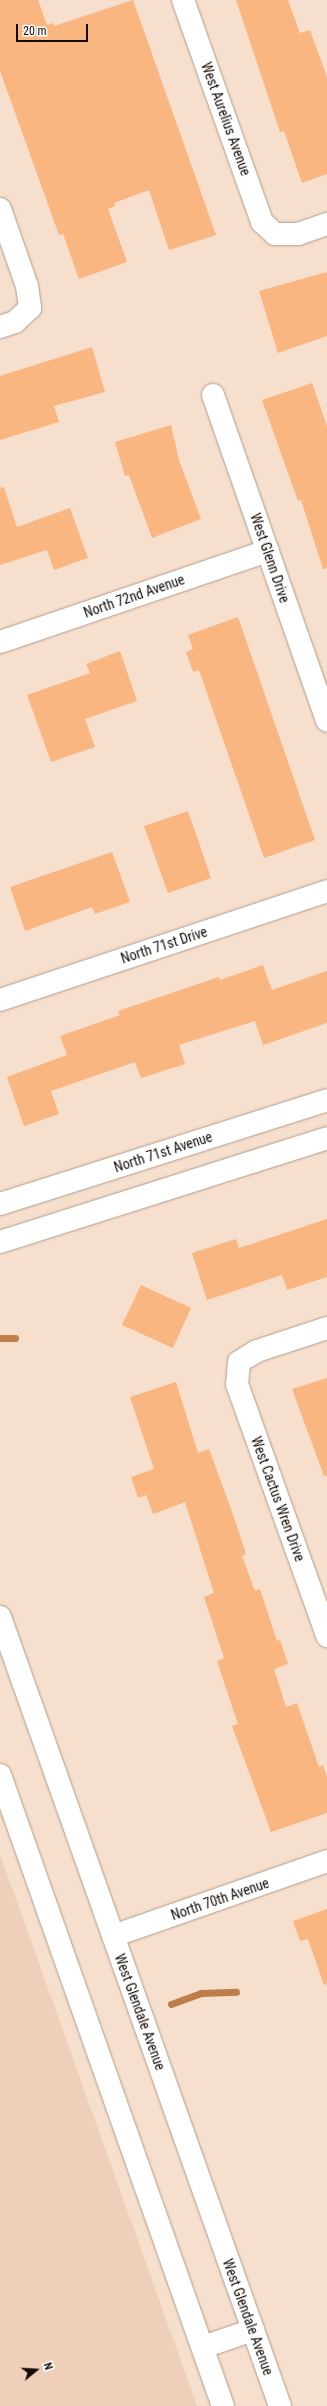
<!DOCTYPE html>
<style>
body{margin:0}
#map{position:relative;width:327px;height:2406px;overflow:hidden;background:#f6dfcd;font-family:"Roboto Condensed",sans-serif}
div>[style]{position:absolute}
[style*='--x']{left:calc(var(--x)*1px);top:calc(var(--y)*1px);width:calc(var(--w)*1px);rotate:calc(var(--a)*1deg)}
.built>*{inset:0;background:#eed0ba}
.stream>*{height:7px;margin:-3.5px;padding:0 3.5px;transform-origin:3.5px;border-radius:3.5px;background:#be7e49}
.building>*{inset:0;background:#f9b680}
.roads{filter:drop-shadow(0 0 1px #b29c8c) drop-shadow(0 0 1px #b29c8c)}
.minor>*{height:22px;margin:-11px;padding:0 11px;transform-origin:11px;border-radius:11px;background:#fff}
.major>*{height:22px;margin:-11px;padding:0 11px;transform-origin:11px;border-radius:11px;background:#fff}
span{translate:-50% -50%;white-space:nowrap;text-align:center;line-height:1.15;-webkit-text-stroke:3.5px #fff;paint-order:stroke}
.street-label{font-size:14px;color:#120b06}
.north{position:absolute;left:16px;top:2350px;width:40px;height:40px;-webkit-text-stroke:3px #fff;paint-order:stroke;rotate:72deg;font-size:11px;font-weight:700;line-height:16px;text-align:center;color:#120b06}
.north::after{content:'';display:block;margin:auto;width:14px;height:18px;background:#120b06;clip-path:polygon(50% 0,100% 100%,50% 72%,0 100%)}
.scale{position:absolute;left:16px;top:24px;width:72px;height:18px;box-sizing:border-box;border:2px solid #120b06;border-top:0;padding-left:5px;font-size:12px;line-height:14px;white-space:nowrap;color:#120b06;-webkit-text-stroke:3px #fff;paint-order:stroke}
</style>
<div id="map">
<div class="built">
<i style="clip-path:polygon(0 1854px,197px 2406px,0 2406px)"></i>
</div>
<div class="stream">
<i style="--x:0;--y:1338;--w:15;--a:0"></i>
<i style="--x:171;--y:2004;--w:32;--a:-20"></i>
<i style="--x:201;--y:1993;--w:35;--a:-2"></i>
</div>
<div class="building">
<i style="clip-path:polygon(0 0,38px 0,47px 25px,53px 23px,54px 26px,133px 0,216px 235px,169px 250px,149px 190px,114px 203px,115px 206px,108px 209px,127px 262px,79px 279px,63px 234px,59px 235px,0 71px)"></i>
<i style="clip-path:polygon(236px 0,288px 0,300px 33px,310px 30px,327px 77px,327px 174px,302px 183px,284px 131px,280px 132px)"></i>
<i style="clip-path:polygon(327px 272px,327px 336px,278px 353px,259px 291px)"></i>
<i style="clip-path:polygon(92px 347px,105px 392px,54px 406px,59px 422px,0 440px,0 376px)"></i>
<i style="clip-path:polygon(312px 383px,327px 426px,327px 568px,323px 569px,301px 500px,298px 501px,262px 400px)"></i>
<i style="clip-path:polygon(171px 425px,179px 460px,201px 519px,152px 538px,129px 475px,125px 476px,115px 442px)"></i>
<i style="clip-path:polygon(4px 487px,17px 527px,70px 508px,88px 558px,54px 570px,47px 550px,0 565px,0 488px)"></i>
<i style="clip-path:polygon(238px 617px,315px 840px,264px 858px,199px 670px,193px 672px,186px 652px,193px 649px,188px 635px)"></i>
<i style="clip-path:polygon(120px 651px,137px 701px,85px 719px,95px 747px,51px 762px,27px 695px,90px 673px,86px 664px)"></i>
<i style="clip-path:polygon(188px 811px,211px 878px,168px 893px,144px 826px)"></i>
<i style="clip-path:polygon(112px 852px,130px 902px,95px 914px,92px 907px,25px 931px,10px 887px)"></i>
<i style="clip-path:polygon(263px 965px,272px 990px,327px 971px,327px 1023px,263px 1045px,255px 1021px,179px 1045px,185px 1064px,141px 1078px,135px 1062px,51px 1091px,59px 1114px,24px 1126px,7px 1077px,67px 1055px,60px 1036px,120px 1015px,118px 1011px,219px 977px,220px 980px)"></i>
<i style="clip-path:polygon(327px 1219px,327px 1277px,287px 1290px,282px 1275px,207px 1300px,192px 1253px,236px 1239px,239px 1248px)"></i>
<i style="clip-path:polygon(141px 1285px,191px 1308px,173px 1348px,122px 1325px)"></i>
<i style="clip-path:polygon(327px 1378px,327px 1476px,324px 1476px,292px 1389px)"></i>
<i style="clip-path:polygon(176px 1382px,198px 1453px,209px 1449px,234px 1517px,246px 1554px,242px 1556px,255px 1591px,260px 1589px,277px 1641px,280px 1640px,288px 1664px,274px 1669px,286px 1707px,297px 1703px,319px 1767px,323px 1765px,327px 1777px,327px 1813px,271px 1832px,232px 1726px,238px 1724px,217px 1661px,224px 1658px,204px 1597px,214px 1593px,185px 1502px,153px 1514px,146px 1495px,138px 1498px,131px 1477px,154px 1469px,130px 1397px)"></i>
<i style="clip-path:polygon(327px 1909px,327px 1984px,324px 1985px,308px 1939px,300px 1941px,293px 1921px)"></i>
</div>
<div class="roads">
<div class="minor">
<i style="--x:183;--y:0;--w:236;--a:70.4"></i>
<i style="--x:262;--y:222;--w:18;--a:43"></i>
<i style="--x:275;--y:234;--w:23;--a:0"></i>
<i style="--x:298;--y:234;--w:31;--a:-19"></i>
<i style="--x:0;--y:209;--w:82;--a:70.7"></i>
<i style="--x:27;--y:286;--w:22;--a:82"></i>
<i style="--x:30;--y:308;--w:21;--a:137"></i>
<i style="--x:15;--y:322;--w:16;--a:162"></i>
<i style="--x:213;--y:395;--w:345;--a:70.7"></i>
<i style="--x:0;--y:642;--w:283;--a:-18.8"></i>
<i style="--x:0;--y:1000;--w:345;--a:-18.4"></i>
<i style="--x:0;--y:1204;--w:343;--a:-17.6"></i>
<i style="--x:0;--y:1242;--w:343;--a:-17.6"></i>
<i style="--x:327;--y:1328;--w:74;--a:161.8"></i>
<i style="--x:257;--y:1351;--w:21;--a:149"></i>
<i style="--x:239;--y:1362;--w:22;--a:95"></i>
<i style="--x:237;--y:1384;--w:268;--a:70.3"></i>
<i style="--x:113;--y:1936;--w:227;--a:-19.3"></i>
</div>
<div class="major">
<i style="--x:0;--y:1617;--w:837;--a:70.46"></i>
<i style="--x:0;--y:1775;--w:669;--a:70.54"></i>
<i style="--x:203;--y:2347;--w:53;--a:-18.8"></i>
</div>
</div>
<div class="street-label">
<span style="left:226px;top:119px;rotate:70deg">West Aurelius Avenue</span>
<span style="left:270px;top:558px;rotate:71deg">West Glenn Drive</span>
<span style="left:134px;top:596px;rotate:-19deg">North 72nd Avenue</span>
<span style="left:164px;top:945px;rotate:-18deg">North 71st Drive</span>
<span style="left:163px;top:1152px;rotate:-18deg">North 71st Avenue</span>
<span style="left:278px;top:1499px;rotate:70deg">West Cactus Wren Drive</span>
<span style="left:220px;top:1899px;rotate:-19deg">North 70th Avenue</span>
<span style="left:140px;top:2012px;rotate:70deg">West Glendale Avenue</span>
<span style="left:248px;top:2317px;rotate:70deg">West Glendale Avenue</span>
</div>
<div class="north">N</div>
<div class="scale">20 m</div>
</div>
